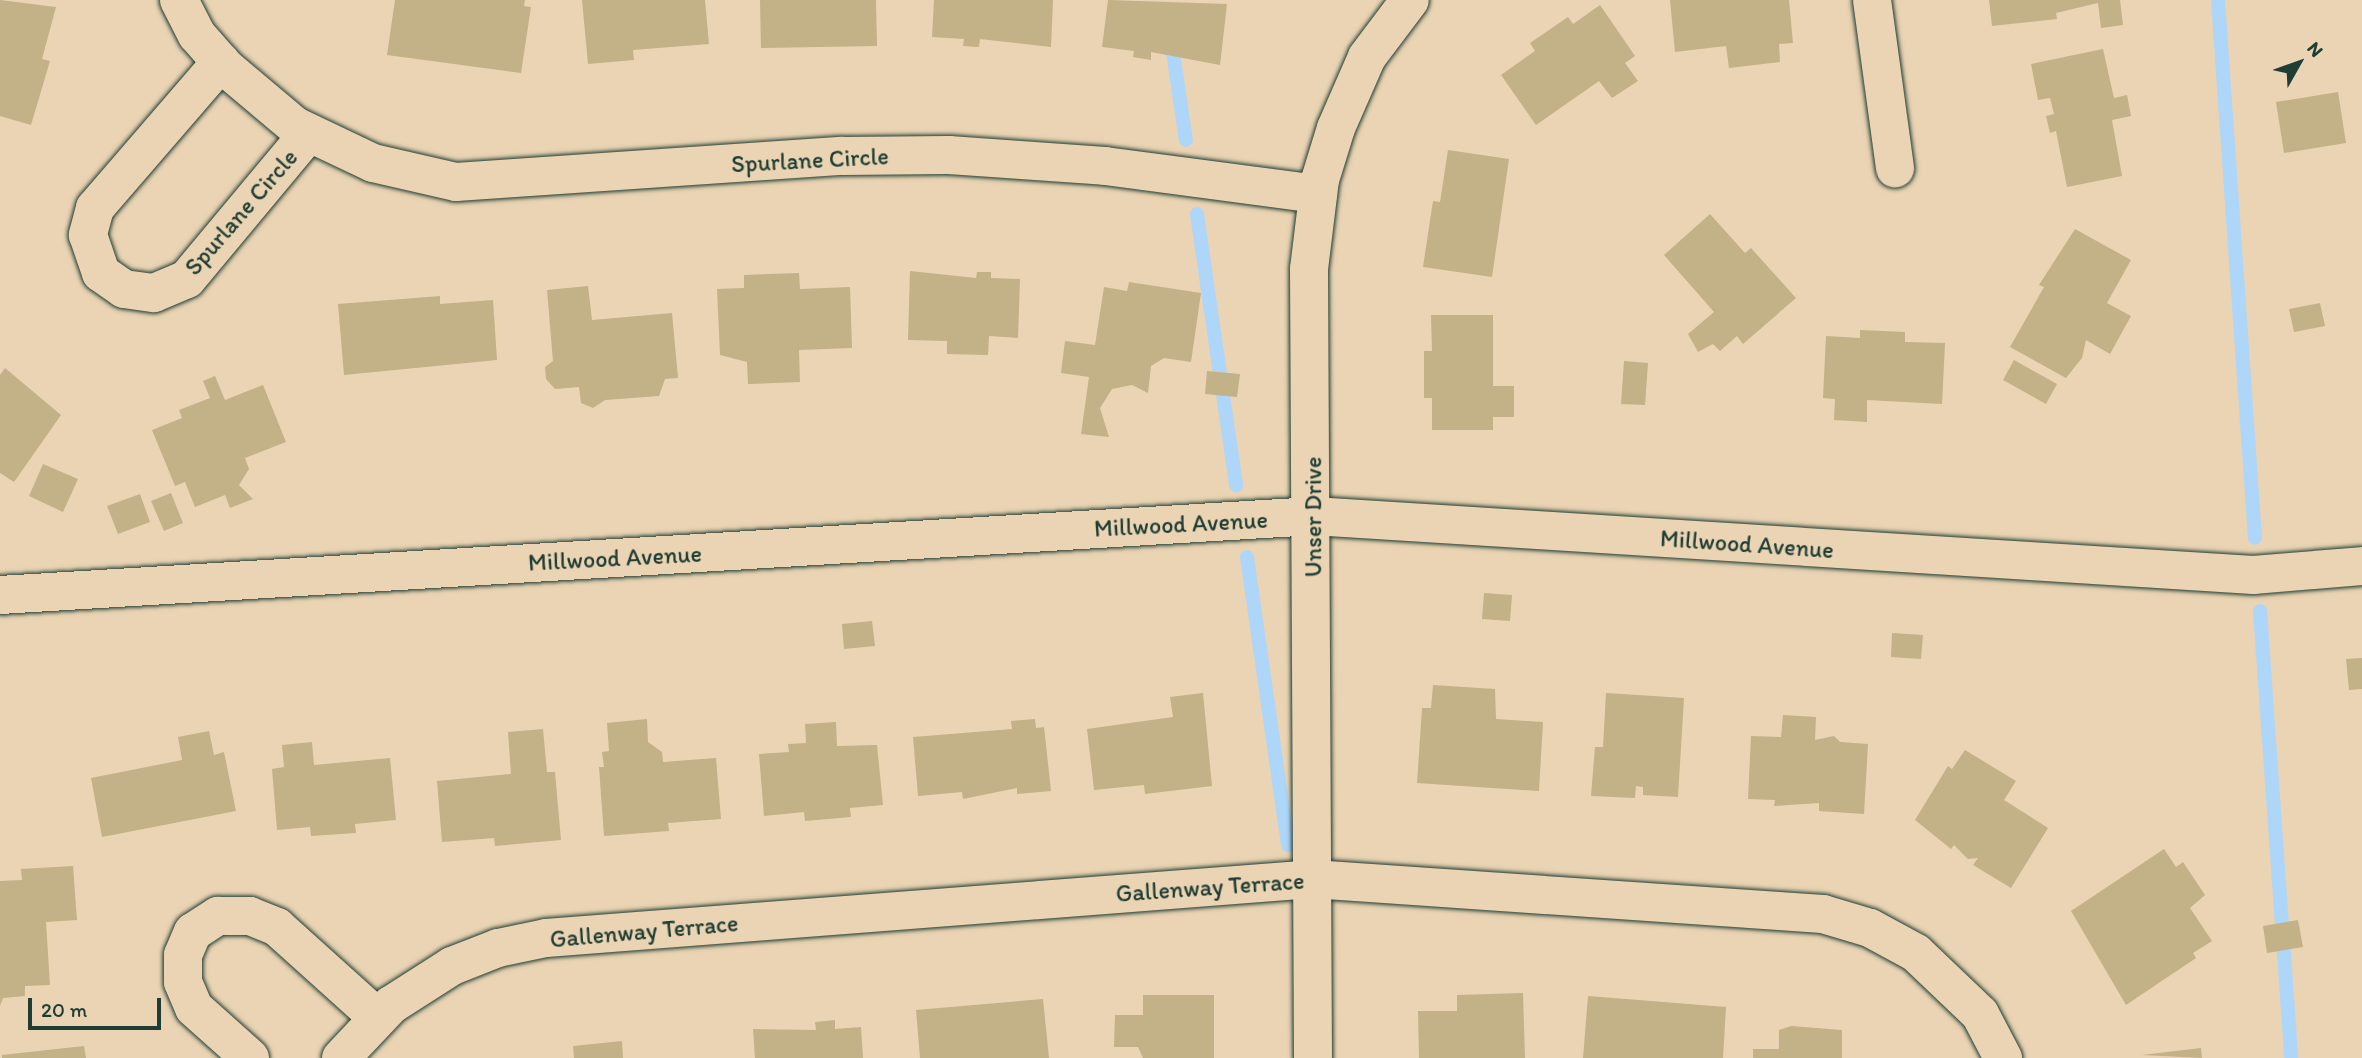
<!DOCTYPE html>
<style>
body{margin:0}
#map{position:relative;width:2362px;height:1058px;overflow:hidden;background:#ead4b3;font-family:Itim,sans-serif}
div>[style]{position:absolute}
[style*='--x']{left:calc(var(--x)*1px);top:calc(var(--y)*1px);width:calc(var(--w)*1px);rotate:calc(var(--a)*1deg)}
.stream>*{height:14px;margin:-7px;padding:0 7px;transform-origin:7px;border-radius:7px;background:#aed6f9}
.building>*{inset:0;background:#c3b188}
.roads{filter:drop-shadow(0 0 2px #1f3d34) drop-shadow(0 0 2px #1f3d34)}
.street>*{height:38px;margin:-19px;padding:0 19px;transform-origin:19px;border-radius:19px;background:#ead4b3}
span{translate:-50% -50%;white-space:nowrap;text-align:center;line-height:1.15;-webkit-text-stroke:5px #ead4b3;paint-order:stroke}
.street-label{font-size:24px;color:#1f3d34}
.north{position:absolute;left:2264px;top:28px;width:70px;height:70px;-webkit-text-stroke:5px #ead4b3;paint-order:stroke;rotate:50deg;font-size:19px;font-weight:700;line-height:28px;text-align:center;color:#1f3d34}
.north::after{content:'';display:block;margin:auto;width:24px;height:32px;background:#1f3d34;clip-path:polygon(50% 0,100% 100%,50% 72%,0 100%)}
.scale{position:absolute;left:28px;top:998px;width:133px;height:32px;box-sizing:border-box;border:4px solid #1f3d34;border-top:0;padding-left:9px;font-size:21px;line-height:24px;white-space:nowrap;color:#1f3d34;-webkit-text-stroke:5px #ead4b3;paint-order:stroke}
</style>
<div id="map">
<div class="stream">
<i style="--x:2218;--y:0;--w:539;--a:86.07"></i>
<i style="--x:1171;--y:39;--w:102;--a:81.6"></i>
<i style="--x:1197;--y:214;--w:274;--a:81.8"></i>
<i style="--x:1247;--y:557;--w:291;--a:81.9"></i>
<i style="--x:2260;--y:611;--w:448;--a:86"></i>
</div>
<div class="building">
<i style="clip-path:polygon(0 0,56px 7px,42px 59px,50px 61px,31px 125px,0 116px)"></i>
<i style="clip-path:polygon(395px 0,525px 0,524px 6px,531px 7px,521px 73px,387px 55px)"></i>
<i style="clip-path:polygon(582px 0,705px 0,709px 44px,633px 50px,634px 60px,588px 64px)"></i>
<i style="clip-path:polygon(760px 0,876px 0,877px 46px,761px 48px)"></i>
<i style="clip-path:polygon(934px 0,1053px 0,1051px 47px,980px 39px,979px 47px,963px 46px,964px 39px,932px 37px)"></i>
<i style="clip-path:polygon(1108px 0,1227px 4px,1220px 65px,1151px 52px,1151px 60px,1133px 57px,1134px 51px,1102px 47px)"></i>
<i style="clip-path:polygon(1670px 0,1789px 0,1793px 43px,1779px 44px,1780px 62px,1729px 68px,1726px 46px,1675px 52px)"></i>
<i style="clip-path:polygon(1989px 0,2120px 0,2123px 25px,2101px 28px,2098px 3px,2056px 13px,2057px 19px,1992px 26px)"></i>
<i style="clip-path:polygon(1600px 5px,1635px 56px,1625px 63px,1638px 81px,1612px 98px,1599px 81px,1536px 125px,1501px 75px,1535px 51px,1530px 43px,1568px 17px,1573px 24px)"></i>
<i style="clip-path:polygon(2103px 49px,2114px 98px,2127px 95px,2131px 116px,2112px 120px,2122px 176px,2067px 187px,2056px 131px,2050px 133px,2046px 116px,2054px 114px,2050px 98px,2038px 100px,2031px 64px)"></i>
<i style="clip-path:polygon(2338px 92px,2346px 143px,2284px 153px,2276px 102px)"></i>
<i style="clip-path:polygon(1448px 150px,1509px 159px,1492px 277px,1423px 267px,1433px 201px,1440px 202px)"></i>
<i style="clip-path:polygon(1710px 214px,1745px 253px,1751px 248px,1796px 298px,1743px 344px,1737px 336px,1720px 351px,1713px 344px,1698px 352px,1688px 334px,1714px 312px,1664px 255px)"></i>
<i style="clip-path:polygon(2075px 229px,2131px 260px,2107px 303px,2131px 316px,2110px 354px,2086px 340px,2082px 358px,2066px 378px,2010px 347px,2044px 287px,2039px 285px)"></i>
<i style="clip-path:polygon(910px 271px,976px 278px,977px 272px,991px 272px,991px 278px,1020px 279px,1018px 338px,989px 336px,988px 355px,947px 354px,947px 341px,908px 340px)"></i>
<i style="clip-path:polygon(799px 273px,800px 289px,850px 287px,852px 348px,799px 350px,800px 382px,748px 384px,747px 362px,720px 355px,717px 289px,744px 288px,744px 275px)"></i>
<i style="clip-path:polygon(1129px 282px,1201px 293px,1191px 362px,1164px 358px,1151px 366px,1148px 393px,1132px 385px,1112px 389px,1100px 408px,1109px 437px,1081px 434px,1089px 377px,1061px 373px,1065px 341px,1095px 345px,1104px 287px,1127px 291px)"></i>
<i style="clip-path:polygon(588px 286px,592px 320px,672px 313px,678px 378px,665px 379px,659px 396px,605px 400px,593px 408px,581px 403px,579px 387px,555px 389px,546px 379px,545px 367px,553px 361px,547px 290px)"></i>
<i style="clip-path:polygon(440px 296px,440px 304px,493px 300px,497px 360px,344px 375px,338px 304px)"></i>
<i style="clip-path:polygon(2320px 303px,2325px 326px,2294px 332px,2289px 309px)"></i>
<i style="clip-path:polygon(1431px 315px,1493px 315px,1493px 386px,1514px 386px,1514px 417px,1493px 417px,1493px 430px,1432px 430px,1432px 398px,1424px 398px,1424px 351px,1432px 351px)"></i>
<i style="clip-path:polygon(1860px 330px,1905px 332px,1905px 342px,1945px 343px,1942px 404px,1867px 400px,1867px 422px,1834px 420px,1835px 399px,1823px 398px,1826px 336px,1860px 338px)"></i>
<i style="clip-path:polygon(2014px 360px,2057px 384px,2046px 404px,2003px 380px)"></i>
<i style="clip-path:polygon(1624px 361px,1648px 363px,1645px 405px,1621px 404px)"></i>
<i style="clip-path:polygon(5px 368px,61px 415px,14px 482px,0 473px,0 375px)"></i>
<i style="clip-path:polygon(1207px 371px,1240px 374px,1237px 397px,1205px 394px)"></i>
<i style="clip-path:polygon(215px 376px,225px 400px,263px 385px,286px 442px,245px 458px,249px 469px,239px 485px,253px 499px,230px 508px,225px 495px,195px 507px,185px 482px,175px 486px,152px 430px,182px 418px,179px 410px,210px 398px,203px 381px)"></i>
<i style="clip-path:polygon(43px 464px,78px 479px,63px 512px,29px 496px)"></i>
<i style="clip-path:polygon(171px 493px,183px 523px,164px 531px,151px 501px)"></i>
<i style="clip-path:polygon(140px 494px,150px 522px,118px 534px,107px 506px)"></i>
<i style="clip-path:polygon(1484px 593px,1512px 595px,1510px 621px,1482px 619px)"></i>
<i style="clip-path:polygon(872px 621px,875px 646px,844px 649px,842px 624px)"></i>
<i style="clip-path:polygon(1892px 633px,1923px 635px,1921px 659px,1891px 657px)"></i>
<i style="clip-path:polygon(2362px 658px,2362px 689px,2349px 690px,2346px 659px)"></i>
<i style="clip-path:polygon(1433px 685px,1495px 689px,1496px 719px,1543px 722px,1539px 791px,1417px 783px,1422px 708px,1431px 708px)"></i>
<i style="clip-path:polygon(1203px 693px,1212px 786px,1145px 794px,1144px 785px,1094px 790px,1087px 729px,1173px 717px,1170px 697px)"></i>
<i style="clip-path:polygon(1606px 693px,1684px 698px,1678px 797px,1643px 795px,1643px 787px,1636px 786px,1635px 798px,1591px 796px,1595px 747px,1603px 747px)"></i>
<i style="clip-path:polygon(1783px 715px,1816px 717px,1815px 740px,1834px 736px,1840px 742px,1868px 744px,1864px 814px,1819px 811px,1819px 803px,1774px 806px,1775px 800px,1748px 799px,1751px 736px,1781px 737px)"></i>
<i style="clip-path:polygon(647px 719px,648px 742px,662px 752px,663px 762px,716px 758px,721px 819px,668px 823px,669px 831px,604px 836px,599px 767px,604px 767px,602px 752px,609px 751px,607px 723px)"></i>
<i style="clip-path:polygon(1035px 719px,1036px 728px,1044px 727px,1051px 791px,1017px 794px,1017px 788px,963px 799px,962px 792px,918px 796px,913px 737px,1012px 729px,1011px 721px)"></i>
<i style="clip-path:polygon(836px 722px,837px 746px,877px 745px,883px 805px,850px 808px,851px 817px,805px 821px,804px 812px,764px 816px,759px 754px,789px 752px,788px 744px,806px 743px,805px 724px)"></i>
<i style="clip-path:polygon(543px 729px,547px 772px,555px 772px,561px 840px,495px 846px,494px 838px,442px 842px,437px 781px,511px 774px,508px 732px)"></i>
<i style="clip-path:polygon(209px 731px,214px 755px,224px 752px,236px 811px,102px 837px,91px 778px,182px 760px,178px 737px)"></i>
<i style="clip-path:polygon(312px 742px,314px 765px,390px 758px,396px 820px,355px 824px,356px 833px,311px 836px,310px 827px,277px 830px,272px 769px,284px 767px,282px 745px)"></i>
<i style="clip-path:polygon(1965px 750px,2016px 781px,2004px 800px,2048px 828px,2011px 888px,1973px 865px,1978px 858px,1968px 859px,1954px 845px,1951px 849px,1915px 820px,1948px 766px,1952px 769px)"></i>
<i style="clip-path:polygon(2164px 849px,2176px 867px,2183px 862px,2205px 895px,2190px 908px,2212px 941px,2193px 953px,2196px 958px,2126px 1005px,2071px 911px)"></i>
<i style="clip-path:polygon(73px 866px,77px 920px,46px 922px,50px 985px,25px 986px,25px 996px,3px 998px,0 1006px,0 881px,22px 880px,21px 869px)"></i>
<i style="clip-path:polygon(2298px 920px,2303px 947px,2267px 953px,2263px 926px)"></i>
<i style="clip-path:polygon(1523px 993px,1525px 1058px,1419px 1058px,1418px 1011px,1457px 1011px,1457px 995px)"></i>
<i style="clip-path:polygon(1143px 995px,1214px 995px,1214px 1058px,1143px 1058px,1138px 1047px,1114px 1047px,1115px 1015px,1143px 1015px)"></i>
<i style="clip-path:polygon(1588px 996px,1726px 1007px,1723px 1058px,1583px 1058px)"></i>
<i style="clip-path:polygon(1043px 999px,1049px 1058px,920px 1058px,916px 1010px)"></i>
<i style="clip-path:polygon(835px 1020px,835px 1029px,861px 1027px,863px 1058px,755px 1058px,753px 1029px,816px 1030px,815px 1022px)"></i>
<i style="clip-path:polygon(1791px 1026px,1842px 1030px,1842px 1058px,1753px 1058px,1753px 1049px,1779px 1049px,1779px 1030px)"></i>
<i style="clip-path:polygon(622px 1041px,623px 1058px,574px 1058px,573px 1046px)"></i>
<i style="clip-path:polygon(84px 1046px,86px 1058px,2px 1058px,2px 1055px)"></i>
<i style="clip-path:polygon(2201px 1048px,2202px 1058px,2142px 1055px)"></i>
</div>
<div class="roads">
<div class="street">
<i style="--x:179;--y:0;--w:39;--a:63"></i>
<i style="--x:197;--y:35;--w:43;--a:48.8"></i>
<i style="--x:225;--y:67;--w:92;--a:40.1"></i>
<i style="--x:295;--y:126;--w:86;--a:25.4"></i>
<i style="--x:373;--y:163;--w:85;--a:12.9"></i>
<i style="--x:456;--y:182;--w:387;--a:-3.9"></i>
<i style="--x:842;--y:156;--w:107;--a:-0.5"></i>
<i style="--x:949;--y:155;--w:156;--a:4"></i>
<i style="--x:1105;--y:166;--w:215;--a:7.5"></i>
<i style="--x:1872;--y:0;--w:170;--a:82.2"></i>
<i style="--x:221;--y:62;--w:193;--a:130.8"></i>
<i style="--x:95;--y:208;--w:28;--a:105"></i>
<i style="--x:88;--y:235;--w:40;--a:71.1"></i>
<i style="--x:101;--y:273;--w:28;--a:35"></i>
<i style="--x:124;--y:289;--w:30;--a:8"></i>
<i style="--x:154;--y:293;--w:36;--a:-23"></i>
<i style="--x:187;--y:279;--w:189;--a:-50.2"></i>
<i style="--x:0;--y:595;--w:1315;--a:-3.44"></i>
<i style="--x:1313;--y:516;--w:942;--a:3.59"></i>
<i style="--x:2253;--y:575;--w:109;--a:-4.7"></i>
<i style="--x:250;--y:1058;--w:75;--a:-138.2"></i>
<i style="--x:194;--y:1008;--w:28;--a:-113"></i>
<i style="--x:183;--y:982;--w:27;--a:-90"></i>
<i style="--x:183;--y:955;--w:25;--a:-67"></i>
<i style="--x:193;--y:932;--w:30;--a:-33"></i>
<i style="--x:218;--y:916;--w:32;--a:0"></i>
<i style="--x:250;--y:916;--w:29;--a:22"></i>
<i style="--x:277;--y:927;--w:136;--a:42"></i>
<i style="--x:341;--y:1058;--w:73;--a:-46.7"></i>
<i style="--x:391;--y:1005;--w:72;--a:-32.6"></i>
<i style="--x:452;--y:966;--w:49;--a:-21.4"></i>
<i style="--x:498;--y:948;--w:49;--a:-11.8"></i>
<i style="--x:546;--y:938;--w:768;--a:-4.4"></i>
<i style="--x:1312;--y:879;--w:512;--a:3.92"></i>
<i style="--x:1823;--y:914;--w:49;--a:16.6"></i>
<i style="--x:1870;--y:928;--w:52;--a:28.5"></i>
<i style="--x:1916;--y:953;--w:88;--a:43.6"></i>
<i style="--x:1980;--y:1014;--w:50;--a:62.4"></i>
<i style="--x:1313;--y:1058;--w:789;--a:-90.29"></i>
<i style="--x:1309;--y:269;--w:90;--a:-83"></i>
<i style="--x:1320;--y:180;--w:54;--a:-72.9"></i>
<i style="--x:1336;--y:128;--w:77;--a:-66.4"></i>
<i style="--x:1367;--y:57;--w:71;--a:-53"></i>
</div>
</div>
<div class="street-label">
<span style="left:810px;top:160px;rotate:-3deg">Spurlane Circle</span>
<span style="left:241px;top:212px;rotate:-49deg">Spurlane Circle</span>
<span style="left:1313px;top:517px;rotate:-90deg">Unser Drive</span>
<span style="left:1181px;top:524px;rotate:-3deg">Millwood Avenue</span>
<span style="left:1747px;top:544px;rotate:4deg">Millwood Avenue</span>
<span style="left:615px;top:558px;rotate:-3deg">Millwood Avenue</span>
<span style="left:1210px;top:887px;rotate:-4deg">Gallenway Terrace</span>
<span style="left:644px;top:931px;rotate:-5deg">Gallenway Terrace</span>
</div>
<div class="north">N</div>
<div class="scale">20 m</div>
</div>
